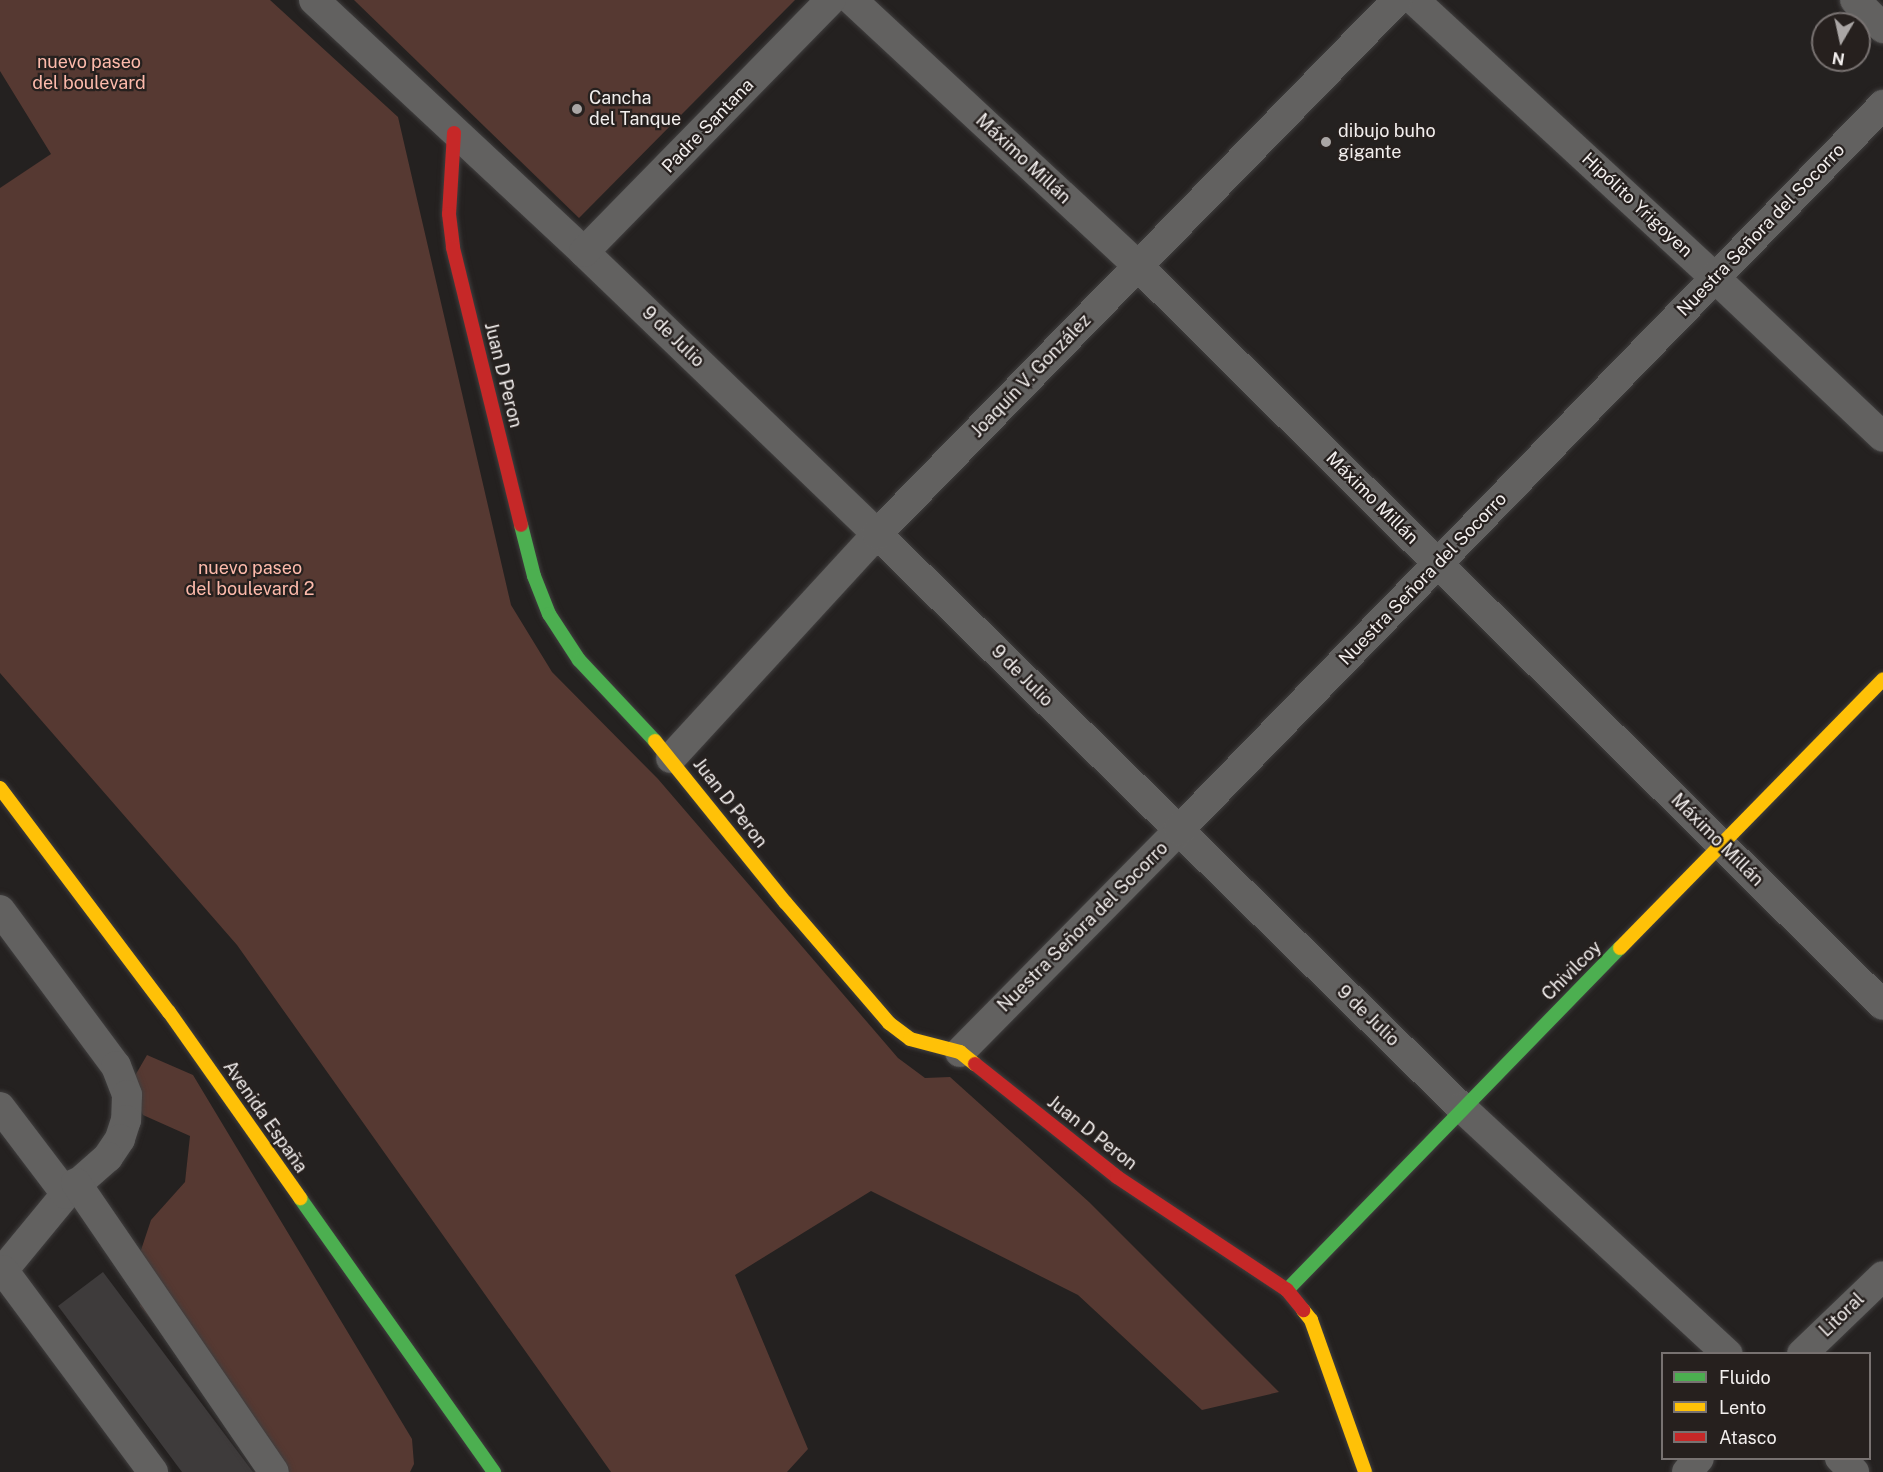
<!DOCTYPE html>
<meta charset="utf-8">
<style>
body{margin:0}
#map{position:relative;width:1883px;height:1472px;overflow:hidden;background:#242120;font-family:"Public Sans",sans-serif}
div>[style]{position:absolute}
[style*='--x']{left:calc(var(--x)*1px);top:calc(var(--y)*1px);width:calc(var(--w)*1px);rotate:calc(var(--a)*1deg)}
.green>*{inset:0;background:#563932}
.building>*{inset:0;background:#3e3b3b}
.roads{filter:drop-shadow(0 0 2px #403e3e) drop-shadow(0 0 2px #403e3e)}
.street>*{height:30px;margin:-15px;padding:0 15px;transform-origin:15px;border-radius:15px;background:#626160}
.fast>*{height:14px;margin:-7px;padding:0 7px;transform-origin:7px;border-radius:7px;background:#4caf50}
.slow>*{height:14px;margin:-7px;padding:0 7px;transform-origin:7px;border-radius:7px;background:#ffc107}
.jam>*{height:14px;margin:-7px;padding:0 7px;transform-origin:7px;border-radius:7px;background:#c62828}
.dots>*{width:16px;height:16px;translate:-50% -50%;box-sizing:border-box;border:3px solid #26201e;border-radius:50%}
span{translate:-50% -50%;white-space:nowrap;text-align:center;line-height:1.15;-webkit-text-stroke:4.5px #26201e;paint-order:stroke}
.park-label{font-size:18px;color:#fdbaab}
.poi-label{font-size:18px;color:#f2eeed}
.left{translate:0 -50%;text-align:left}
.street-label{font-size:18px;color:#f2eeed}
.legend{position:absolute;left:1661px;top:1352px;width:210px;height:108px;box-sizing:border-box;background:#26201e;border:2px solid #787271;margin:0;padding:8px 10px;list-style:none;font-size:18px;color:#f2eeed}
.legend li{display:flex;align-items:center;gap:12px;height:30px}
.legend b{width:30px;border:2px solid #787271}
.north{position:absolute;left:1811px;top:12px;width:60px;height:60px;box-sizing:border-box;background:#26201e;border:2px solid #787271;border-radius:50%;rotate:189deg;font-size:16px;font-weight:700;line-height:24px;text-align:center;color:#f2eeed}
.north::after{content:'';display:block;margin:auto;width:21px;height:27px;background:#aaa6a5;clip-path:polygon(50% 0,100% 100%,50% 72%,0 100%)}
</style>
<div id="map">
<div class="green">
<i style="clip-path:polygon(0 0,270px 0,398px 117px,511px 605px,552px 672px,658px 779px,898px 1058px,925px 1078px,950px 1077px,1089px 1202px,1279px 1392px,1202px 1410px,1078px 1295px,871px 1191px,735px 1275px,808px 1449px,787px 1472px,611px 1472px,237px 945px,0 673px,0 188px,51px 154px,0 71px)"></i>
<i style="clip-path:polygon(354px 0,795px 0,579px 218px)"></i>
<i style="clip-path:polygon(147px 1055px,193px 1075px,412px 1439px,414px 1464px,410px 1472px,275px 1472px,140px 1306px,136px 1265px,151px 1220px,185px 1182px,190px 1136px,143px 1115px,129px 1086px)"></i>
</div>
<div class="building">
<i style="clip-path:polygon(103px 1272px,253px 1472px,182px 1472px,58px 1306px)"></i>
</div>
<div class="roads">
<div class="street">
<i style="--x:314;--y:0;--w:369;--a:43"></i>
<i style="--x:584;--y:252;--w:407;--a:43.9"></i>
<i style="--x:877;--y:534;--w:820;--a:44.46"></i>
<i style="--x:1462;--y:1108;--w:362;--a:42.8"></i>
<i style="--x:852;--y:0;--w:391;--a:42.9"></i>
<i style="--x:1138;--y:266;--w:1049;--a:44.77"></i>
<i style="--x:1414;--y:0;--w:410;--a:42.7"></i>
<i style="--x:1715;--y:278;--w:231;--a:43.4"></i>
<i style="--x:1855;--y:0;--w:40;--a:45"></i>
<i style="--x:584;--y:252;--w:353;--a:-45.6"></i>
<i style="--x:671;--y:758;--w:304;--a:-47.4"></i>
<i style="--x:877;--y:534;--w:745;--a:-45.76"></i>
<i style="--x:0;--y:910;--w:194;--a:53.4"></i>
<i style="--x:116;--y:1066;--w:31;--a:69"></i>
<i style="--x:127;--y:1095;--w:25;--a:92"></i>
<i style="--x:126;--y:1120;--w:20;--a:108"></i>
<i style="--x:120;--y:1139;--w:22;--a:124"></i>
<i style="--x:108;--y:1157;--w:56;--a:138.6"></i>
<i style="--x:66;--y:1194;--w:104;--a:129.5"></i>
<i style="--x:960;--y:1052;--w:312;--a:-45.4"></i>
<i style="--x:1179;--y:830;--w:1011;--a:-45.84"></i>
<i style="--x:0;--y:1107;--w:109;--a:52.8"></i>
<i style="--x:76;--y:1183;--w:350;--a:55.6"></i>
<i style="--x:3;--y:1270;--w:252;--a:53.4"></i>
<i style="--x:1802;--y:1354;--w:112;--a:-43.9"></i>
<i style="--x:1840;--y:1458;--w:20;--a:45"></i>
<i style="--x:1687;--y:1472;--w:18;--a:-49"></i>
</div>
<div class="fast">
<i style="--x:521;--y:525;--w:53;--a:75.7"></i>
<i style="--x:534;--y:576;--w:41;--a:68.5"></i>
<i style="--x:549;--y:614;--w:55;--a:56.9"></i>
<i style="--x:579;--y:660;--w:111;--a:46.8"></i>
<i style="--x:300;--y:1198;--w:336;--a:54.7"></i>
<i style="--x:1287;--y:1290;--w:477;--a:-45.8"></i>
</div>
<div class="slow">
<i style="--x:655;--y:741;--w:207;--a:51.1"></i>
<i style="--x:785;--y:902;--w:160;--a:49.3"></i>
<i style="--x:889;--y:1023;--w:26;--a:37"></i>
<i style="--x:910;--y:1039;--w:52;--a:14.6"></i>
<i style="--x:960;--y:1052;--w:19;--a:39"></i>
<i style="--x:0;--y:788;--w:281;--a:53"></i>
<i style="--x:169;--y:1012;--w:228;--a:54.8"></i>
<i style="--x:1620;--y:948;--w:376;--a:-45.6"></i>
<i style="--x:1303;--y:1310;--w:13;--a:51"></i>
<i style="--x:1311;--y:1320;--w:161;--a:70.4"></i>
</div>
<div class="jam">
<i style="--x:454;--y:133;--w:81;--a:93.5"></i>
<i style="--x:449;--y:214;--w:34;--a:83"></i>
<i style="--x:453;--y:248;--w:285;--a:76.2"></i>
<i style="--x:975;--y:1064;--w:181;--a:38.5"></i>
<i style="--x:1117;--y:1177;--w:204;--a:33.6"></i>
<i style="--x:1287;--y:1290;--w:26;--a:51"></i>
</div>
</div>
<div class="dots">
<i style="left:577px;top:109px;background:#aaa6a5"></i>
<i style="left:1326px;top:142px;background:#aaa6a5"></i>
</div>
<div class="park-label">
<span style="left:89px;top:73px">nuevo paseo<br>del boulevard</span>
<span style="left:250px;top:579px">nuevo paseo<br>del boulevard 2</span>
</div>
<div class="poi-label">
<span class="left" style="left:589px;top:109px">Cancha<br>del Tanque</span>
<span class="left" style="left:1338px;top:142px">dibujo buho<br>gigante</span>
</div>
<div class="street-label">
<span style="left:708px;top:126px;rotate:-46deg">Padre Santana</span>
<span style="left:1023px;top:159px;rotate:43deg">Máximo Millán</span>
<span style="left:1637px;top:205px;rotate:43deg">Hipólito Yrigoyen</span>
<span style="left:1761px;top:230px;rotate:-46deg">Nuestra Señora del Socorro</span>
<span style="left:673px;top:337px;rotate:44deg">9 de Julio</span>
<span style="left:503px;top:375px;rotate:76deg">Juan D Peron</span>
<span style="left:1031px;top:376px;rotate:-46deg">Joaquín V. González</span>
<span style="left:1372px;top:498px;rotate:45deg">Máximo Millán</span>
<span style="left:1423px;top:579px;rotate:-46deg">Nuestra Señora del Socorro</span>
<span style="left:1022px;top:676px;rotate:45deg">9 de Julio</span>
<span style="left:730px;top:803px;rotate:52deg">Juan D Peron</span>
<span style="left:1717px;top:840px;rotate:45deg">Máximo Millán</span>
<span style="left:1083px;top:927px;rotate:-45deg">Nuestra Señora del Socorro</span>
<span style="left:1572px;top:971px;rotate:-45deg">Chivilcoy</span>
<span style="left:1368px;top:1016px;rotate:44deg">9 de Julio</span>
<span style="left:265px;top:1117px;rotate:55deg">Avenida España</span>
<span style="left:1092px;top:1133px;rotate:38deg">Juan D Peron</span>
<span style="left:1842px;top:1315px;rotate:-44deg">Litoral</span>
</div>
<ul class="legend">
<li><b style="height:8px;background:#4caf50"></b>Fluido</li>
<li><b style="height:8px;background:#ffc107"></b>Lento</li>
<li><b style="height:8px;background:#c62828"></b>Atasco</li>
</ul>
<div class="north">N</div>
</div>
